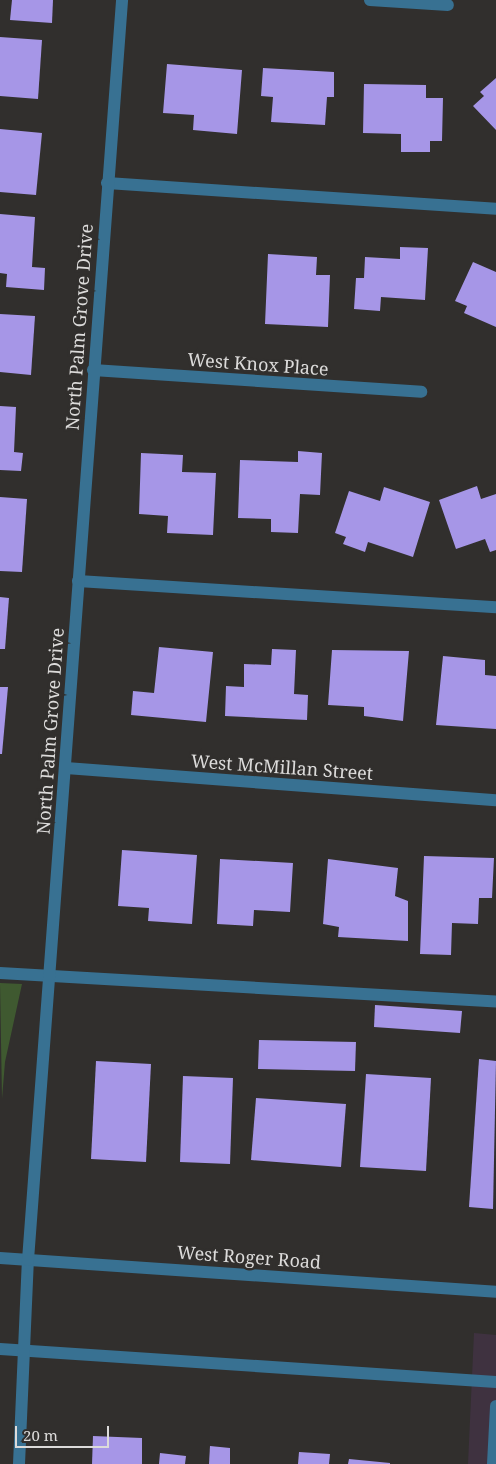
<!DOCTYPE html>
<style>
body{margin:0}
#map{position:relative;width:496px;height:1464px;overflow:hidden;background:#312f2d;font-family:"Noto Serif",serif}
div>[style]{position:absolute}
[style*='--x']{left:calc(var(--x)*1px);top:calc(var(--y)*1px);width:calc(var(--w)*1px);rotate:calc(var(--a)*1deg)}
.commercial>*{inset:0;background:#3f3240}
.green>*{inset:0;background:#3f5930}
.building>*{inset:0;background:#a696e7}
.minor>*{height:12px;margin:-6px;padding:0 6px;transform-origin:6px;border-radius:6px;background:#387192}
span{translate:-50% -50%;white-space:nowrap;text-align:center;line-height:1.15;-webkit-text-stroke:5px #312f2d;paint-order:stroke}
.street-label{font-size:18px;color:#dcdbda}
.scale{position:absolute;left:15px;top:1426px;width:94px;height:22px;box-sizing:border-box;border:2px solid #dcdbda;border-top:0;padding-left:6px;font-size:15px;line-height:18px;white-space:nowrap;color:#dcdbda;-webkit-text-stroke:4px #312f2d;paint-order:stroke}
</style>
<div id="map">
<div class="commercial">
<i style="clip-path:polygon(474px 1333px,496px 1335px,496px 1464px,468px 1464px)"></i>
</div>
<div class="green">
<i style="clip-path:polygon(0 983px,22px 984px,5px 1062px,2px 1099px)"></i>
</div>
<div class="building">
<i style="clip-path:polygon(12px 0,53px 0,52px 23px,10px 20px)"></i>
<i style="clip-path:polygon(0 37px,42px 40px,38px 99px,0 96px)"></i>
<i style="clip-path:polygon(167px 64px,242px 70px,237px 134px,193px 130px,194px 115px,163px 113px)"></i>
<i style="clip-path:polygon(263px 68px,334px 72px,334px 97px,327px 97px,325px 125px,271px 122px,273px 97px,261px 96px)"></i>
<i style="clip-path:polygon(496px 78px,496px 130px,473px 106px,484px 96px,480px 92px)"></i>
<i style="clip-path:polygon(364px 84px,426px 85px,426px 98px,443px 98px,442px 141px,430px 141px,430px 152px,401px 152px,401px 134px,363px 133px)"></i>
<i style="clip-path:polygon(0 129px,42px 133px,36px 195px,0 192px)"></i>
<i style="clip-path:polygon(0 214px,35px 217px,32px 267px,45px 268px,44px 290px,6px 287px,7px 274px,0 273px)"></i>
<i style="clip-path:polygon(400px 247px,428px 248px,425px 300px,381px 297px,380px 311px,354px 309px,356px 278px,364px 278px,365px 257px,400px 259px)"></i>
<i style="clip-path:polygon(268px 254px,317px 257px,316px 275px,330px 275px,328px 327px,265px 324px)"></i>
<i style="clip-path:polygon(473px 262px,496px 272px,496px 327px,464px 313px,467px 306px,455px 301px)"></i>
<i style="clip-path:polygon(0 314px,35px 316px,31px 375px,0 372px)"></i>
<i style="clip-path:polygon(0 406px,16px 407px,14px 452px,23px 453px,21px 471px,0 470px)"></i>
<i style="clip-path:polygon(298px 451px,322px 453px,320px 495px,300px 494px,298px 533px,271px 532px,271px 519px,238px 518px,240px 460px,298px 462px)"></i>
<i style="clip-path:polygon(141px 453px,183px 455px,182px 472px,216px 473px,213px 535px,167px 533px,168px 516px,139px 514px)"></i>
<i style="clip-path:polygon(477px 486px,481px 499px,496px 494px,496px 550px,490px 552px,485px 539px,456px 549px,439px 500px)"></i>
<i style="clip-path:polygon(384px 487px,430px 502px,413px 557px,368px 542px,365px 552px,343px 544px,346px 537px,335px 533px,349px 491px,380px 501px)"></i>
<i style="clip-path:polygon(0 497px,27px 499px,22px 572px,0 571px)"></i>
<i style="clip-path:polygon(0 597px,9px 598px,5px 649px,0 649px)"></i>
<i style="clip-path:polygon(159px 647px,213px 652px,206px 722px,131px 715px,133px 691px,154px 693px)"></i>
<i style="clip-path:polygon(272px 649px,296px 650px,294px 694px,308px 695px,307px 720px,225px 716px,226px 686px,244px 687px,244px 664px,271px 665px)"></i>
<i style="clip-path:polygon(332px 650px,409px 651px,403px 721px,364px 716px,364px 707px,328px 705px)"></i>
<i style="clip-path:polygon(443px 656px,485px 660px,485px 675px,496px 676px,496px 729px,436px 725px)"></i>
<i style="clip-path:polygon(0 687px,8px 687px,2px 754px,0 754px)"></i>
<i style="clip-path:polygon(122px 850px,197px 855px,192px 924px,148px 921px,149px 908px,118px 906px)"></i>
<i style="clip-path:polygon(424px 856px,494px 858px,492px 898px,479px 898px,478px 924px,452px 923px,451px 955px,420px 954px)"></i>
<i style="clip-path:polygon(220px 859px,293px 863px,290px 912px,254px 910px,253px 926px,217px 924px)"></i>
<i style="clip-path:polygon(328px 859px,398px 868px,395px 896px,408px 901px,408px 941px,338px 937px,339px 927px,323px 924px)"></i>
<i style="clip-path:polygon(375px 1005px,462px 1011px,460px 1033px,374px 1027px)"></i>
<i style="clip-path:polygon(259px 1040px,356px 1042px,355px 1071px,258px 1069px)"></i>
<i style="clip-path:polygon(479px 1059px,496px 1061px,493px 1209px,469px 1207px)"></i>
<i style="clip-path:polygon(96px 1061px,151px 1064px,146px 1162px,91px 1159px)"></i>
<i style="clip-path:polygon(366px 1074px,431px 1078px,426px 1171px,360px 1167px)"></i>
<i style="clip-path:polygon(183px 1076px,233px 1078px,230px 1164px,180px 1162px)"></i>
<i style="clip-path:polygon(256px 1098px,346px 1104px,341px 1167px,251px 1160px)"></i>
<i style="clip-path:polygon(93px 1436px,142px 1438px,142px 1464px,92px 1464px)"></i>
<i style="clip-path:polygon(210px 1446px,230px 1448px,230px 1464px,209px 1464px)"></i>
<i style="clip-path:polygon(299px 1452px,330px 1454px,329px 1464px,298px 1464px)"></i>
<i style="clip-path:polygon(160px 1453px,186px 1456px,185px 1464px,159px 1464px)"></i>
<i style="clip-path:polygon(349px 1459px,390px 1463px,390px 1464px,348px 1464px)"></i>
</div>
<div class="minor">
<i style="--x:370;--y:0;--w:78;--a:3.7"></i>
<i style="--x:107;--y:183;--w:390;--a:3.8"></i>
<i style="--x:93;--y:370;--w:329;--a:3.8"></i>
<i style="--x:78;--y:581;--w:419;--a:3.6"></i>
<i style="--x:66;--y:768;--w:431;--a:4.3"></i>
<i style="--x:0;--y:973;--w:497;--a:3.3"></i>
<i style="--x:0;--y:1258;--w:497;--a:3.9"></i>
<i style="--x:0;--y:1349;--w:497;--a:3.8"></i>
<i style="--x:19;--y:1464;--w:204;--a:-87.5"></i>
<i style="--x:28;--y:1260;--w:1264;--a:-85.73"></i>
<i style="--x:493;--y:1464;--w:58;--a:-87"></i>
</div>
<div class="street-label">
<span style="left:79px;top:327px;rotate:-86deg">North Palm Grove Drive</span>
<span style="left:258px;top:364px;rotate:4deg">West Knox Place</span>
<span style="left:50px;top:731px;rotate:-86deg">North Palm Grove Drive</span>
<span style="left:282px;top:767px;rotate:4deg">West McMillan Street</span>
<span style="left:249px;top:1257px;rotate:4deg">West Roger Road</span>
</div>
<div class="scale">20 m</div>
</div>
